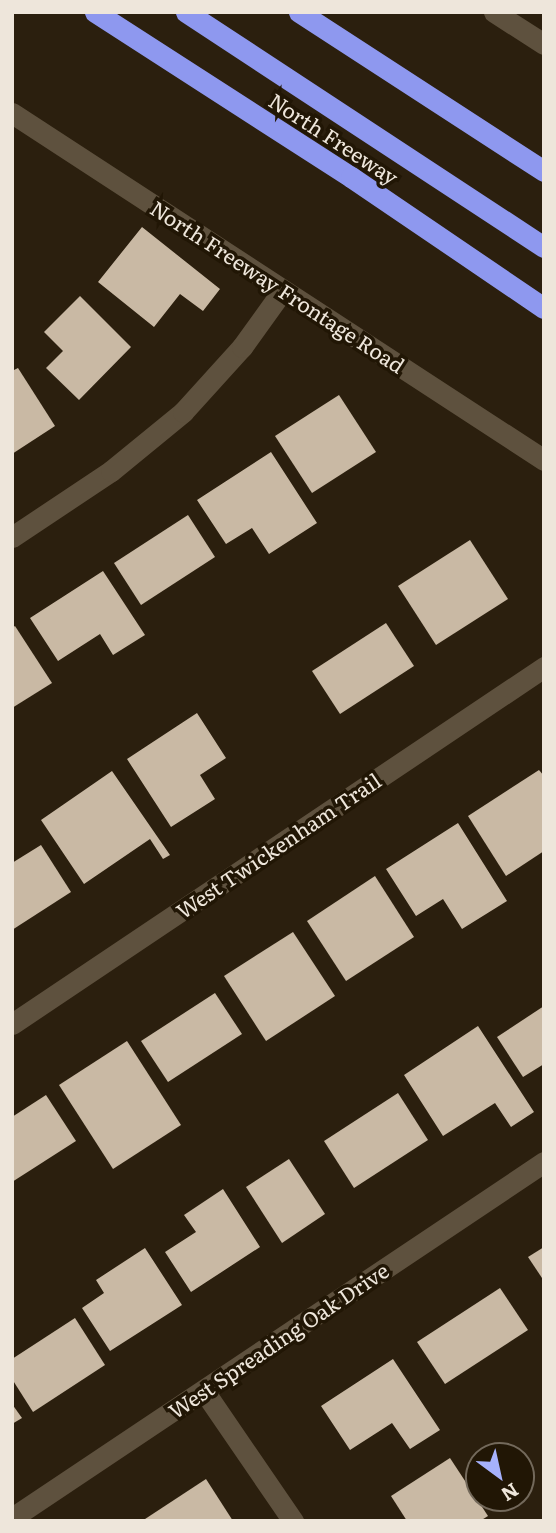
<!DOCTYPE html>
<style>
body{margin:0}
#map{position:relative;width:556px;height:1533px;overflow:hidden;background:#2b1f0e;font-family:Literata,serif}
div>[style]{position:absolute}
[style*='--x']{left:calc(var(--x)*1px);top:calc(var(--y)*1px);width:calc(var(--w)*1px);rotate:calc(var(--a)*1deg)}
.building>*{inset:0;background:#c9b9a4}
.street>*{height:21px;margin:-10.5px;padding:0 10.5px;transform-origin:10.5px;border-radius:10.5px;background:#5e513e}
.secondary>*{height:21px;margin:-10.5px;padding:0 10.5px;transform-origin:10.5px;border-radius:10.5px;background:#5e513e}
.highway>*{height:21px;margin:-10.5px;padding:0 10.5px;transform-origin:10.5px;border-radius:10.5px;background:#8e98ef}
span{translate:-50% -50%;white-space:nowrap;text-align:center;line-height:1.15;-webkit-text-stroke:7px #211605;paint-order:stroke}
.street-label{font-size:21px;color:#eee6db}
.frame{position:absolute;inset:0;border:14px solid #eee6db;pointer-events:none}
.north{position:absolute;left:465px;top:1442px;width:70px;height:70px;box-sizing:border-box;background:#211605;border:2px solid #73695b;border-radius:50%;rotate:147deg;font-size:19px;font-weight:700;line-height:28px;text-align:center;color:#eee6db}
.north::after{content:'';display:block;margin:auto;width:24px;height:32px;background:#a6b1fc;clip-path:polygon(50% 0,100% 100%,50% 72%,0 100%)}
</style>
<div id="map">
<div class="building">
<i style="clip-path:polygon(142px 227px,220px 289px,203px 311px,180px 294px,154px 327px,98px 282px)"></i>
<i style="clip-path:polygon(80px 296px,131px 347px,79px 400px,46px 368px,63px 351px,44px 332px)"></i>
<i style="clip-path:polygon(18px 368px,55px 426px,12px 454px,12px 371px)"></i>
<i style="clip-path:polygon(339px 395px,376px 452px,312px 493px,275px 436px)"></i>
<i style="clip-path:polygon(271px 452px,317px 523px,269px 554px,252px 528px,226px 544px,197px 500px)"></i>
<i style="clip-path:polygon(188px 515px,215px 557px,141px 605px,114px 563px)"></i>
<i style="clip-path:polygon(470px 540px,508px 599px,436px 645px,398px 586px)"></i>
<i style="clip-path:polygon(103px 571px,145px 635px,113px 655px,100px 634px,58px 661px,30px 618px)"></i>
<i style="clip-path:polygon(386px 623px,414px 666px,340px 714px,312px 671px)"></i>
<i style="clip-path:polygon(15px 626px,52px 683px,12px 708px,12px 628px)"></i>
<i style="clip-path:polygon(197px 713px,226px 758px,200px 775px,215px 799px,171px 827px,127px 759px)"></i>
<i style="clip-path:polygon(539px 770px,544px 776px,544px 851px,506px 876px,468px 816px)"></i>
<i style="clip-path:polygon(112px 771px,170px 855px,163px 859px,150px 839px,84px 884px,41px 820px)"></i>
<i style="clip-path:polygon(458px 823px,507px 901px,462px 929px,443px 899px,416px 916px,386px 869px)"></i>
<i style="clip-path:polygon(41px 845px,71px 892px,12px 930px,12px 863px)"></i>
<i style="clip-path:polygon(375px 876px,414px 937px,346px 981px,307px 921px)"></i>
<i style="clip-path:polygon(293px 932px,335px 996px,266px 1041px,224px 976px)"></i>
<i style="clip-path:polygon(215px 993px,242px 1034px,168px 1082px,141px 1041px)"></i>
<i style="clip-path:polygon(544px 1006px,544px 1064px,523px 1077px,497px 1037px)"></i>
<i style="clip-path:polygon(478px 1026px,534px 1112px,511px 1127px,495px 1103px,443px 1136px,404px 1075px)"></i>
<i style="clip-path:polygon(127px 1041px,181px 1125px,113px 1169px,59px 1085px)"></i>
<i style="clip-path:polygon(398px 1093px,428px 1140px,354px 1188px,324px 1141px)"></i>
<i style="clip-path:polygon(46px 1095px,76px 1141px,12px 1182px,12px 1117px)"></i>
<i style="clip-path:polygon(289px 1159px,325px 1214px,282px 1243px,246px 1187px)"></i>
<i style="clip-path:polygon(223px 1189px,260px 1247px,191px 1292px,165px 1252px,196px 1232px,184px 1215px)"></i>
<i style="clip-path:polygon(544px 1247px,544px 1281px,528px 1257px)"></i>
<i style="clip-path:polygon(145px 1248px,182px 1305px,110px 1351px,82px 1308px,104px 1293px,96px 1280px)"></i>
<i style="clip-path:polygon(500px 1288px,528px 1330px,445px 1384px,417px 1342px)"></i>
<i style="clip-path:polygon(75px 1318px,105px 1365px,33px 1412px,12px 1379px,12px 1359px)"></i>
<i style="clip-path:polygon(393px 1359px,440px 1430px,410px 1449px,392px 1423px,350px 1450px,321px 1406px)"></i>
<i style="clip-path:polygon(12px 1404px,22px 1418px,12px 1424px)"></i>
<i style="clip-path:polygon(450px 1458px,488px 1516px,480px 1521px,407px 1521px,391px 1496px)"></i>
<i style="clip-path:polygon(206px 1479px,233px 1521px,142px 1521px)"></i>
</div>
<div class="street">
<i style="--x:12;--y:537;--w:119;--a:-33.7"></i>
<i style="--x:111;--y:471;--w:93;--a:-39.3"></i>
<i style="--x:183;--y:412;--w:88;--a:-47.8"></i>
<i style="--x:242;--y:347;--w:70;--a:-54.3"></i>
<i style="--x:12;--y:1024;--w:641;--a:-33.86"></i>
<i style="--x:204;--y:1391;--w:158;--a:55.6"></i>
<i style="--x:12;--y:1518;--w:640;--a:-33.79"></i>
</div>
<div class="secondary">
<i style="--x:494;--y:12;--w:59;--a:32.6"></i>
<i style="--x:12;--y:113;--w:635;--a:33.11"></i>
</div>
<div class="highway">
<i style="--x:95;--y:12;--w:305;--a:32.8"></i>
<i style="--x:351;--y:177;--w:233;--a:34.2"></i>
<i style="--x:186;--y:12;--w:428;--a:33.3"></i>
<i style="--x:299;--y:12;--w:292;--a:33"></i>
</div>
<div class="street-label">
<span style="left:334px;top:138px;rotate:33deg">North Freeway</span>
<span style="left:278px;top:286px;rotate:33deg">North Freeway Frontage Road</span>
<span style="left:278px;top:845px;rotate:-34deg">West Twickenham Trail</span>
<span style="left:278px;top:1340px;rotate:-34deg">West Spreading Oak Drive</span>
</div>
<div class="frame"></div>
<div class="north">N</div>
</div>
